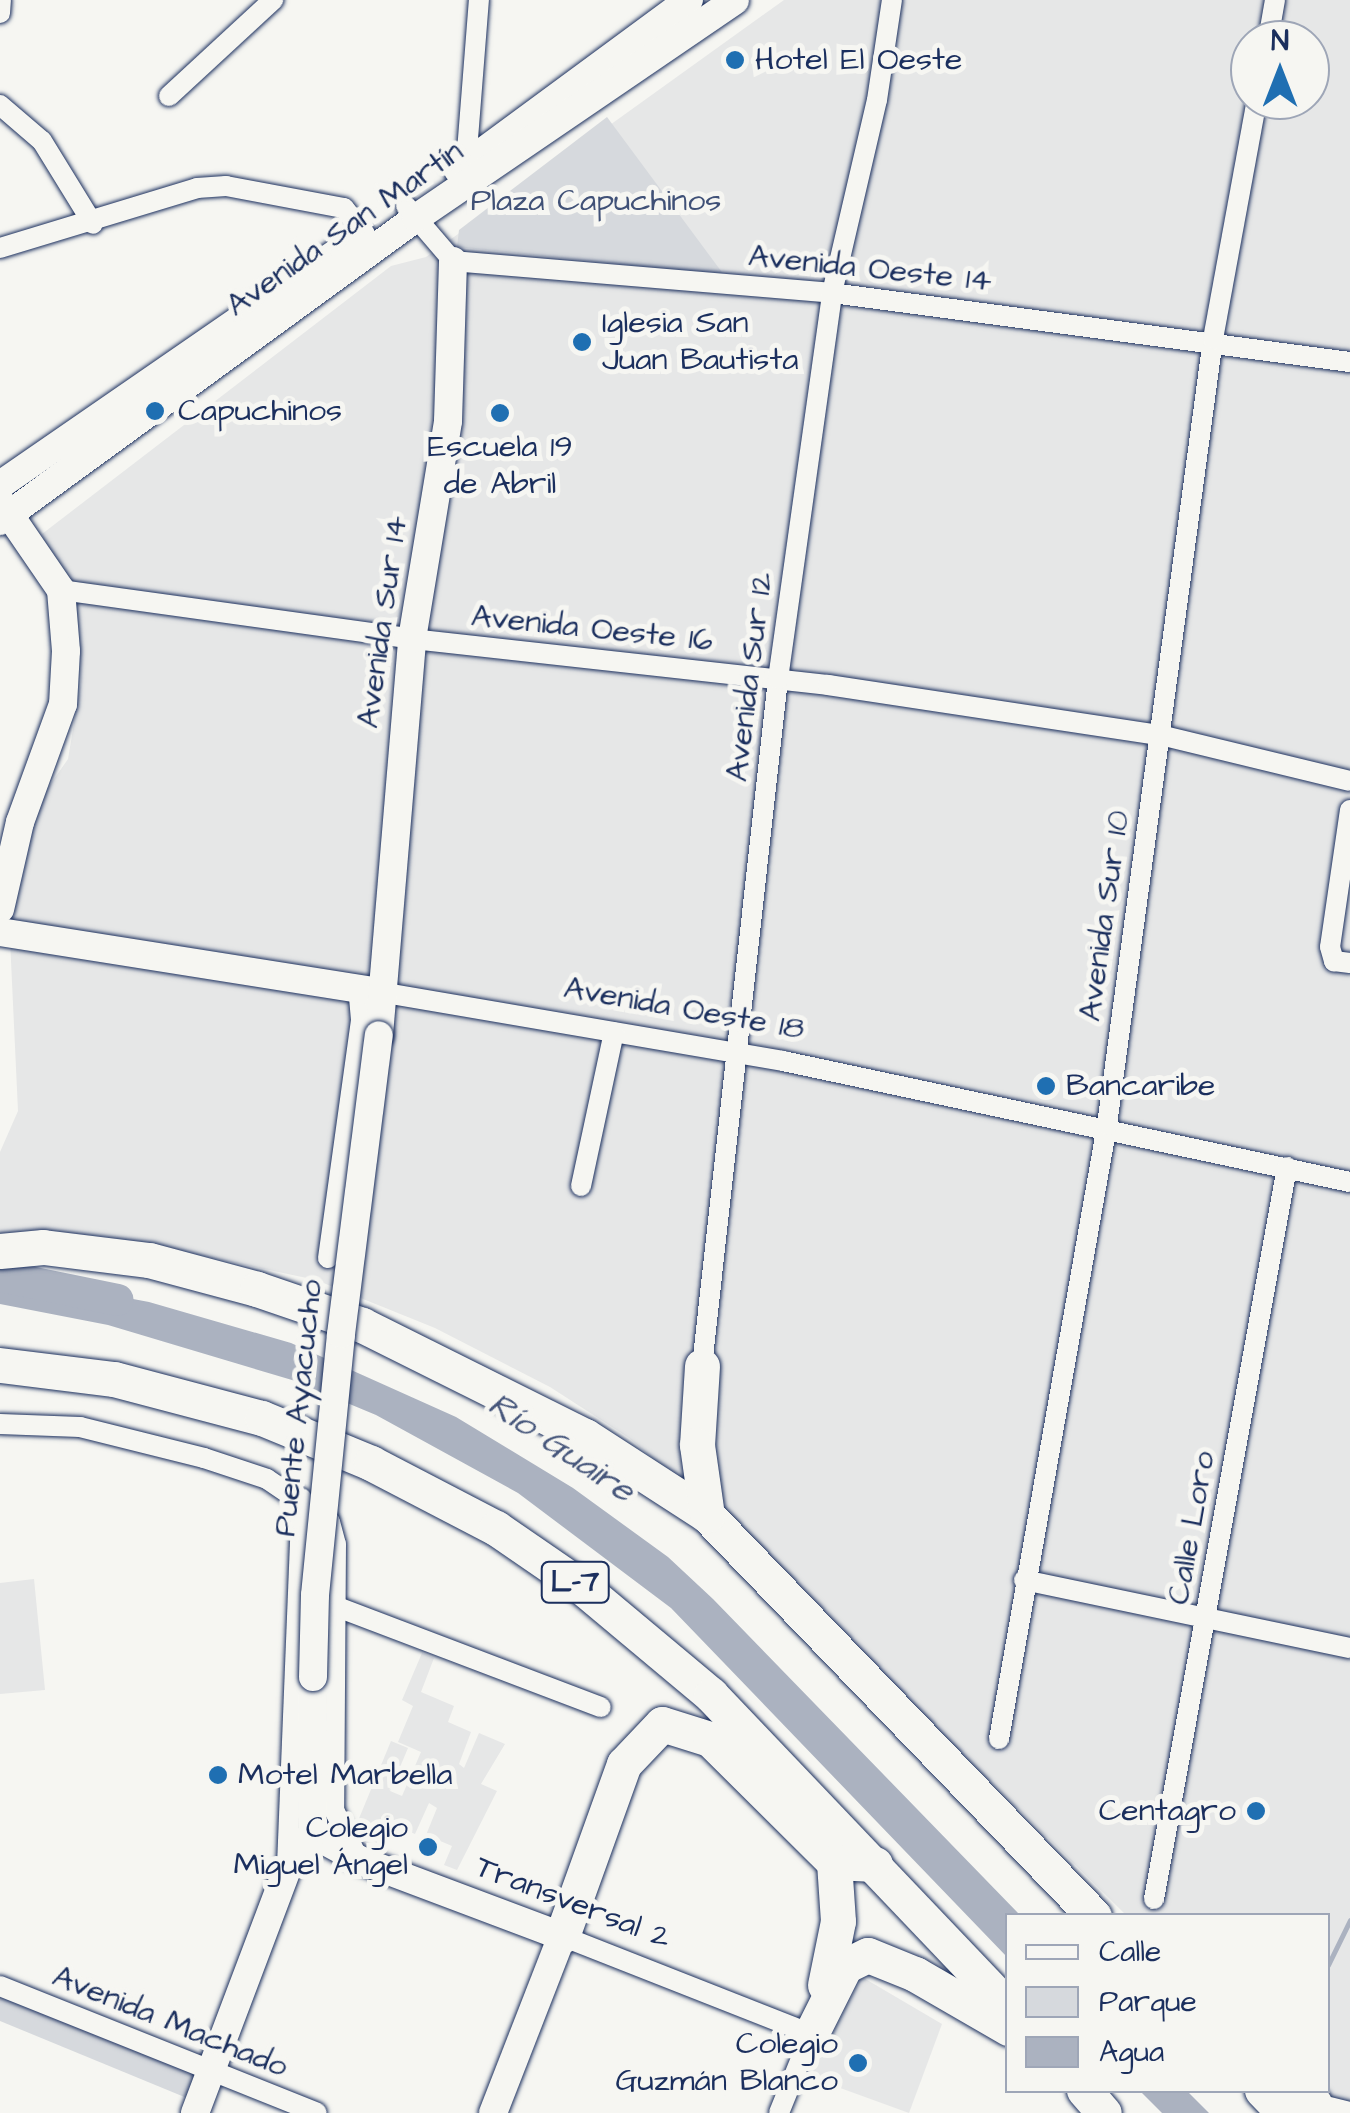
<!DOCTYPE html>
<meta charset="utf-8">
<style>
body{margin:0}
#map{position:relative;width:1350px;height:2113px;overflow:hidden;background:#f6f6f2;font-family:"Architects Daughter",sans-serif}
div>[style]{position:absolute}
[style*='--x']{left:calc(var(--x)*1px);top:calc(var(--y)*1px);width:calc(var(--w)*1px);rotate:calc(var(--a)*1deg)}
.built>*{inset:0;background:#e6e7e7}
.green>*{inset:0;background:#d6d9dd}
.water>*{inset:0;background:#abb2c0}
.stream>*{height:5px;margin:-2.5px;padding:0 2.5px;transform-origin:2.5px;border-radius:2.5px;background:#abb2c0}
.river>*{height:32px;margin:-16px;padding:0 16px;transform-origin:16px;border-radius:16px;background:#abb2c0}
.roads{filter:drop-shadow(0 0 2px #1b2f5e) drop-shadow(0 0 2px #1b2f5e)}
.street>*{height:20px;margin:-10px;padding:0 10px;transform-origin:10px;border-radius:10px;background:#f6f6f2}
.secondary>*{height:28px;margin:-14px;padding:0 14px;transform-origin:14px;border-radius:14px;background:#f6f6f2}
.highway>*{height:35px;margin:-17.5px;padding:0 17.5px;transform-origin:17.5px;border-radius:17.5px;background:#f6f6f2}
.bridges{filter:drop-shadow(0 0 2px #1b2f5e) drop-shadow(0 0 2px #1b2f5e)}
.secondary-bridge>*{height:28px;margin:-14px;padding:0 14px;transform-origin:14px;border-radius:14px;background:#f6f6f2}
.dots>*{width:28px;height:28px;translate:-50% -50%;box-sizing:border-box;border:5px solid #f6f6f2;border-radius:50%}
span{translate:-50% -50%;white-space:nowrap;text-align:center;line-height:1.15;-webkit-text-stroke:10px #f6f6f2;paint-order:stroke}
.shield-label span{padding:2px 8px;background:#f6f6f2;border:2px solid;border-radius:8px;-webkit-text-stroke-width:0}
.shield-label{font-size:30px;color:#1b2f5e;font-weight:700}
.poi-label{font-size:32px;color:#1b2f5e}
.left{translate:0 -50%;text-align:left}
.right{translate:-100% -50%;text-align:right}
.park-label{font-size:32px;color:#405177}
.street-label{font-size:32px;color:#1b2f5e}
.water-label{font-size:35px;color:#46567b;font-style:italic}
.legend{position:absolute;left:1005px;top:1913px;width:325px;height:180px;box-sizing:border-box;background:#f6f6f2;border:2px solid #9ea6b7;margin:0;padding:12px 18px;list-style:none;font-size:30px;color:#1b2f5e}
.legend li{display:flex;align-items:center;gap:20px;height:50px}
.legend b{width:50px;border:2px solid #9ea6b7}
.north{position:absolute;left:1230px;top:20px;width:100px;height:100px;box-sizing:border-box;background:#f6f6f2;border:2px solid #9ea6b7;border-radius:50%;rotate:0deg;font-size:28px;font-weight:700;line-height:40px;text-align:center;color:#1b2f5e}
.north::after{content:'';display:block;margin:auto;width:35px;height:45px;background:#1f6fb2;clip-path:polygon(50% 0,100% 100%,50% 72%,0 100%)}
</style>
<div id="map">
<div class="built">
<i style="clip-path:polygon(evenodd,784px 0,1350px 0,1350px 2113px,1287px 2091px,1328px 2090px,1328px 1916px,1126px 1915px,732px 1526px,629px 1438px,550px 1387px,435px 1328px,316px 1280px,147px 1244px,0 1234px,0 1152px,18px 1111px,9px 918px,22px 825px,68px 759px,81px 682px,80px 648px,42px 534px,391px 266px,426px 257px,784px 0,1250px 40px,1310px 40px,1310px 100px,1250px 100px,1250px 40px)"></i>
<i style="clip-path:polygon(34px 1579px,45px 1690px,0 1694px,0 1583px)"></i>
<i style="clip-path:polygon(422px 1653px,434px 1658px,421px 1692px,454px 1706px,448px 1722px,471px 1732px,459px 1764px,464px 1768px,479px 1733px,505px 1744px,481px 1784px,497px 1791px,457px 1870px,444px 1865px,452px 1846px,426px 1835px,437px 1808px,429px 1803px,415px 1834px,389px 1823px,380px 1844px,353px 1833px,391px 1741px,408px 1748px,390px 1791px,402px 1796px,421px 1752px,398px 1742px,413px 1706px,402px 1700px)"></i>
<i style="clip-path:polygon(862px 1977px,942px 2024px,909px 2113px,810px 2077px)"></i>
</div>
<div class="green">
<i style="clip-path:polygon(607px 117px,724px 275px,457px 247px,459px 230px)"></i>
<i style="clip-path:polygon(0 1986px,212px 2073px,199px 2103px,0 2021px)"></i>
</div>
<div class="water">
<i style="clip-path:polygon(0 1274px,149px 1302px,291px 1343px,456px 1417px,573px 1488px,668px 1557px,713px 1599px,1020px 1915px,1008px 1916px,1007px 1957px,671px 1608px,518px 1493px,376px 1415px,292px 1380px,108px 1325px,0 1304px)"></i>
<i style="clip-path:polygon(1140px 2091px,1187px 2091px,1209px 2113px,1162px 2113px)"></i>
</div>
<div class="stream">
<i style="--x:1328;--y:1965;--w:50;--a:-63.9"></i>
</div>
<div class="river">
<i style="--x:0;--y:1276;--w:120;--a:11.5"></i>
</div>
<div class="roads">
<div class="street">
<i style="--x:0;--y:13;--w:13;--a:-86"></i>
<i style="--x:1268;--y:40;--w:41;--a:-80.1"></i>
<i style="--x:169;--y:96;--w:142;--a:-42.7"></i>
<i style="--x:0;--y:105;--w:55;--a:40.6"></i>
<i style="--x:42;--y:141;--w:97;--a:58.4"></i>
<i style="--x:466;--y:164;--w:165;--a:-85.5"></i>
<i style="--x:406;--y:206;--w:72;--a:49.5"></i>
<i style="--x:453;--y:261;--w:380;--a:4.8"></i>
<i style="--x:832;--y:293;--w:523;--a:7.59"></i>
<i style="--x:0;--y:248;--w:206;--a:-16.9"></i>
<i style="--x:197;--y:188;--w:29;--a:-4"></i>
<i style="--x:226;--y:186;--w:120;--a:10.6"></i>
<i style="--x:344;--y:208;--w:33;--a:52"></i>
<i style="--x:61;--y:590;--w:354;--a:7.9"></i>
<i style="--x:412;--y:639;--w:419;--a:6.3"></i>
<i style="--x:828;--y:685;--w:336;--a:8.6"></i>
<i style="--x:1160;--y:735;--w:195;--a:13.6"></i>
<i style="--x:1350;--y:810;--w:138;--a:98.3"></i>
<i style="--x:1330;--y:947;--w:15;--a:74"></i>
<i style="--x:1334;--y:961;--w:16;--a:7"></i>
<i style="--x:380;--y:992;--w:409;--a:9.7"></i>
<i style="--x:783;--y:1061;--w:580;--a:12.05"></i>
<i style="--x:581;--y:1186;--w:157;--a:-77.9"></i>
<i style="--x:328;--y:1258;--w:240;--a:-82.1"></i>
<i style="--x:361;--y:1020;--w:34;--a:-95"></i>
<i style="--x:702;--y:1366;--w:691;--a:-83.69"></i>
<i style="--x:778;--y:679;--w:390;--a:-82"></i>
<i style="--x:832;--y:293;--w:198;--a:-76.9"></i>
<i style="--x:877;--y:100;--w:101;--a:-81.5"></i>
<i style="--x:0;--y:1424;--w:80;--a:2.1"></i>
<i style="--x:80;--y:1427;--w:128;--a:14"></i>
<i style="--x:204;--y:1458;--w:66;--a:18.4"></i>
<i style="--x:267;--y:1479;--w:76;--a:34.3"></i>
<i style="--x:330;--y:1522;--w:23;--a:75"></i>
<i style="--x:336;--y:1544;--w:266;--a:90.4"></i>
<i style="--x:334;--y:1810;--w:47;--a:63.4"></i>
<i style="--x:1024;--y:1580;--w:333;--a:11.8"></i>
<i style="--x:324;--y:1602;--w:296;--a:20.8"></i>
<i style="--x:999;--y:1739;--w:623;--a:-80.02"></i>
<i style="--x:1107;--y:1125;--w:793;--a:-82.32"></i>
<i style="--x:1213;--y:339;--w:243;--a:-79.6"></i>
<i style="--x:287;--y:1866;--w:368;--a:-87.7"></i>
<i style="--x:1154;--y:1899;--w:744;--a:-79.7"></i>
<i style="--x:562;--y:1936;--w:268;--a:21.5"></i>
<i style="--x:811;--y:2034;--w:85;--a:112.1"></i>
<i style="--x:0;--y:1986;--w:341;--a:21.8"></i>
<i style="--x:1314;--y:2103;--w:37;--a:14"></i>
</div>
<div class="secondary">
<i style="--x:458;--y:170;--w:287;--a:-36.4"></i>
<i style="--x:0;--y:485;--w:439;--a:-34.6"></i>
<i style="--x:0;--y:501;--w:108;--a:55.6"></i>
<i style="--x:61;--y:590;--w:61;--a:85.3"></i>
<i style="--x:66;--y:651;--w:53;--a:93.2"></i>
<i style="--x:63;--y:704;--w:126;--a:110"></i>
<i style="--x:20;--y:822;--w:89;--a:102.9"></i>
<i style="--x:0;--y:521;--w:515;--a:-36.07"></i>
<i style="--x:416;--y:218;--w:386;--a:-34.3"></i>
<i style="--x:0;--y:932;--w:385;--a:9"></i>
<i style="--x:379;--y:1035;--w:397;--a:-85.2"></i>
<i style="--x:412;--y:639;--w:221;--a:-80.6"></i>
<i style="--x:448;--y:421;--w:160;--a:-88.2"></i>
<i style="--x:312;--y:1834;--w:57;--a:28.4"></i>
<i style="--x:362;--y:1861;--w:214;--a:20.6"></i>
<i style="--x:562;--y:1936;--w:190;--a:111.3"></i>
<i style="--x:312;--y:1834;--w:157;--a:-89.6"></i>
<i style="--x:195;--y:2113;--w:261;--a:-69.3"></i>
<i style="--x:287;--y:1869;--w:43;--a:-54.5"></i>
</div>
<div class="highway">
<i style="--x:0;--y:1251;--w:43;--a:-5.3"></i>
<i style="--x:43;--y:1247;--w:107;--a:7"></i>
<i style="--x:149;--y:1260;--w:112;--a:15"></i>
<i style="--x:257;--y:1289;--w:111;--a:18.9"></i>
<i style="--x:362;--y:1325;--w:249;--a:26.5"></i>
<i style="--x:585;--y:1436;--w:145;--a:32.9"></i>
<i style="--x:707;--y:1515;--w:557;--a:46.02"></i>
<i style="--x:0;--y:1365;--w:115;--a:7"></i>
<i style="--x:114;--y:1379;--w:153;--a:14.8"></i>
<i style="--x:262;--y:1418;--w:118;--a:22.4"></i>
<i style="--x:371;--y:1463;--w:141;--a:27.5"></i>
<i style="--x:496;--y:1528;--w:104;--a:34.5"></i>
<i style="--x:582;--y:1587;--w:168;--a:39.9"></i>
<i style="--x:711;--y:1695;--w:431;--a:46.4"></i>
<i style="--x:702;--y:1366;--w:79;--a:93.6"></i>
<i style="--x:697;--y:1445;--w:71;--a:81.9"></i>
<i style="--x:562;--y:1936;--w:183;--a:-70.2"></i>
<i style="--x:624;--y:1764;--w:55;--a:-46.5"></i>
<i style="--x:662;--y:1724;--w:50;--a:17.4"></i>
<i style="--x:710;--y:1739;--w:175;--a:44.8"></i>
<i style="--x:834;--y:1862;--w:41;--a:2.8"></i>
<i style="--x:825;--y:1985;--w:65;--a:-78.5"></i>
<i style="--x:838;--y:1921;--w:59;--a:-93.9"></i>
<i style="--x:811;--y:2034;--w:76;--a:-63.4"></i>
<i style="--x:845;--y:1966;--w:25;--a:-26"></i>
<i style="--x:868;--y:1955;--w:51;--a:22"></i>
<i style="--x:915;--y:1974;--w:108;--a:30.1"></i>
<i style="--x:1084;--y:2090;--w:30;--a:49"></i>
<i style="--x:1262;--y:2090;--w:32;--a:46"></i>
<i style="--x:1299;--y:2090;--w:20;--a:41"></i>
</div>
</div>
<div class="bridges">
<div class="secondary-bridge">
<i style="--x:313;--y:1677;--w:82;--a:-88.6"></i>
<i style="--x:315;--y:1595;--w:262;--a:-84.3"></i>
<i style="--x:341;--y:1334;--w:301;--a:-82.8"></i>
</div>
</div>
<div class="dots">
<i style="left:735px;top:60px;background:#1f6fb2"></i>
<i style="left:582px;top:342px;background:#1f6fb2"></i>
<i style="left:155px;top:411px;background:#1f6fb2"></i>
<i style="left:500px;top:413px;background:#1f6fb2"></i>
<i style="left:1046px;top:1086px;background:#1f6fb2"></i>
<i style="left:218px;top:1775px;background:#1f6fb2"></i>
<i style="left:1256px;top:1811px;background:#1f6fb2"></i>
<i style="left:428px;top:1847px;background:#1f6fb2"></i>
<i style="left:858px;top:2063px;background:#1f6fb2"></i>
</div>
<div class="shield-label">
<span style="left:575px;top:1582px">L-7</span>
</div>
<div class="poi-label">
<span class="left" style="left:755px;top:60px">Hotel El Oeste</span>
<span class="left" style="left:602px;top:342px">Iglesia San<br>Juan Bautista</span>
<span class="left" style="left:178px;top:411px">Capuchinos</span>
<span style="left:500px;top:466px">Escuela 19<br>de Abril</span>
<span class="left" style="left:1066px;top:1086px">Bancaribe</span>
<span class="left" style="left:238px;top:1775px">Motel Marbella</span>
<span class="right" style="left:1236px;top:1811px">Centagro</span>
<span class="right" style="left:408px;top:1847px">Colegio<br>Miguel Ángel</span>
<span class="right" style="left:838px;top:2063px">Colegio<br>Guzmán Blanco</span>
</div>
<div class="park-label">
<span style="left:596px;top:201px">Plaza Capuchinos</span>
</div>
<div class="street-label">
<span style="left:345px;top:229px;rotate:-35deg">Avenida San Martín</span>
<span style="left:870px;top:269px;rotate:6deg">Avenida Oeste 14</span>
<span style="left:383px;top:622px;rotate:-82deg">Avenida Sur 14</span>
<span style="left:592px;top:629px;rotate:6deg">Avenida Oeste 16</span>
<span style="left:750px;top:677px;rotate:-83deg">Avenida Sur 12</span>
<span style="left:1105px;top:916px;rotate:-82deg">Avenida Sur 10</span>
<span style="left:684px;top:1009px;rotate:10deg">Avenida Oeste 18</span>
<span style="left:299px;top:1408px;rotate:-84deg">Puente Ayacucho</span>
<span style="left:1192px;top:1528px;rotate:-80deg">Calle Loro</span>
<span style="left:573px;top:1903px;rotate:21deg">Transversal 2</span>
<span style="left:170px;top:2022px;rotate:22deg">Avenida Machado</span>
</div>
<div class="water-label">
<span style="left:561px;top:1448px;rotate:34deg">Río Guaire</span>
</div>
<ul class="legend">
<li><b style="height:12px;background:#f6f6f2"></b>Calle</li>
<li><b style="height:28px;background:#d6d9dd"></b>Parque</li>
<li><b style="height:28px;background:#abb2c0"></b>Agua</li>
</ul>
<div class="north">N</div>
</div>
